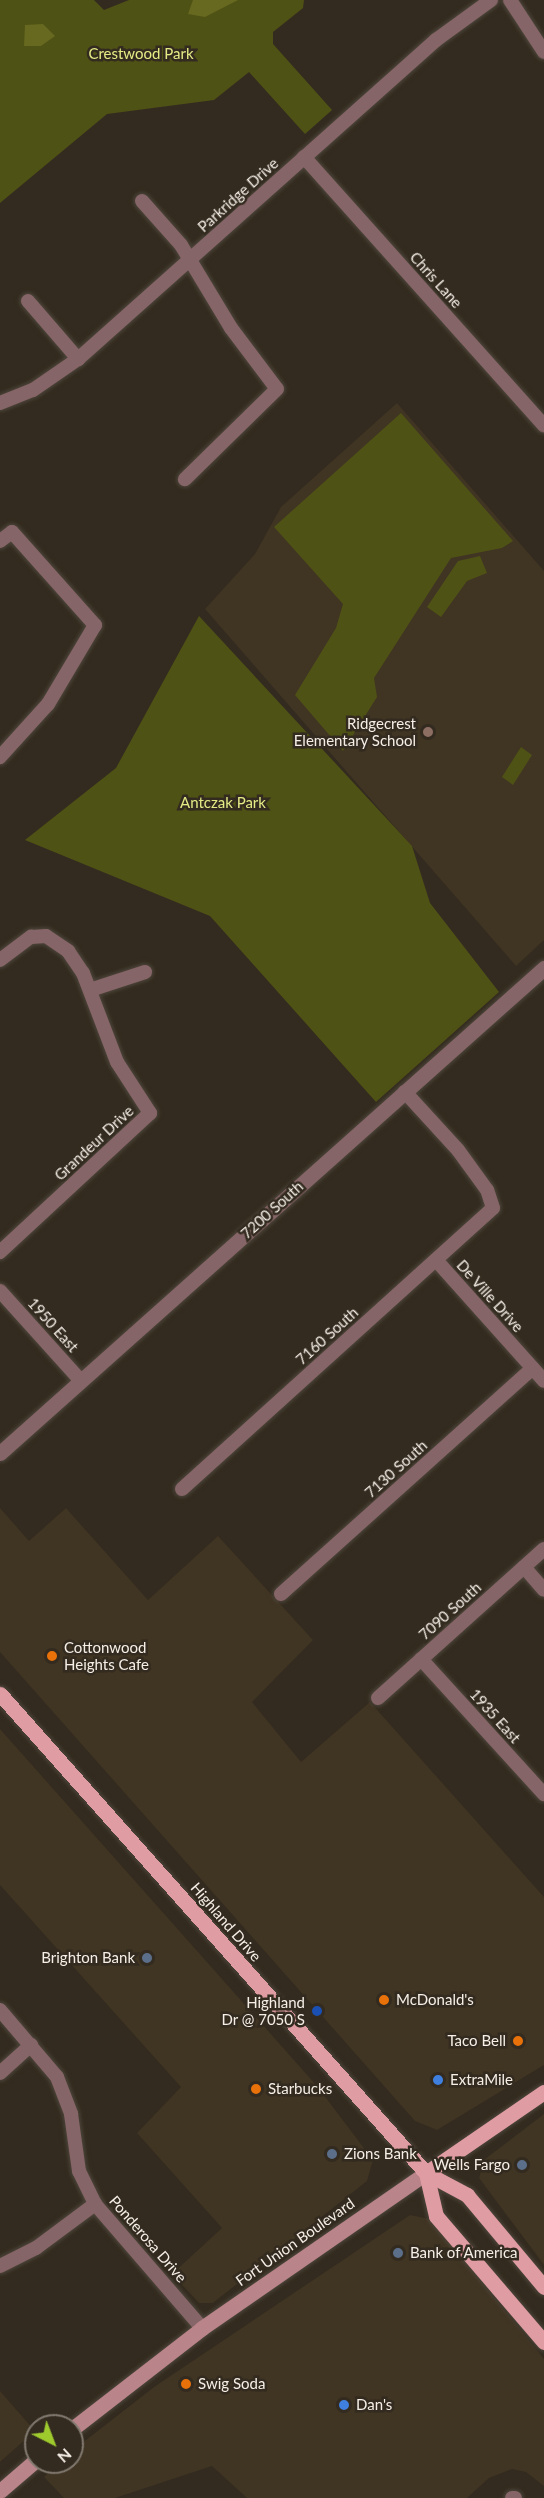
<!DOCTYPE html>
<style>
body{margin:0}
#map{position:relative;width:544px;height:2498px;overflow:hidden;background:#332b1f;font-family:Lato,sans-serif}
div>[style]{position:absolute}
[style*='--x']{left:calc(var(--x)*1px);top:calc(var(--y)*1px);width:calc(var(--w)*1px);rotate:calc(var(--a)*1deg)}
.built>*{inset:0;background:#403423}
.green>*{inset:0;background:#4f5215}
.forest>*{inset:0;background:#66691f}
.roads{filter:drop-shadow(0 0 2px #4e463b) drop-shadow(0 0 2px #4e463b)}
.minor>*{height:14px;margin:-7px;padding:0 7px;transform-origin:7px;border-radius:7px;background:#866568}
.tertiary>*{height:15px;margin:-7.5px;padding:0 7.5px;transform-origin:7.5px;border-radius:7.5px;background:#866568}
.secondary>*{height:15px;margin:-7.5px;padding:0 7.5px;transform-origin:7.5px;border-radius:7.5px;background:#b9848a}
.primary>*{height:15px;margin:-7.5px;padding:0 7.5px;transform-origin:7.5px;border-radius:7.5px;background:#e09ca3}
.dots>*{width:16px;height:16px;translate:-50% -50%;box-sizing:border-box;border:3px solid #332b1f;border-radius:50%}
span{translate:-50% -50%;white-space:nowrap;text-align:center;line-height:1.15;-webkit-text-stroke:5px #332b1f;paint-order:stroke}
.park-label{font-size:15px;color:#e4eb85}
.street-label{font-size:15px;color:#f5efe8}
.poi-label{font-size:15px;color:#f5efe8}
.right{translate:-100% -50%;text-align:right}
.left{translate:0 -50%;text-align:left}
.north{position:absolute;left:24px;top:2414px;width:60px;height:60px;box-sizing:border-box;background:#332b1f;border:2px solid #81796f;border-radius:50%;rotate:138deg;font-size:16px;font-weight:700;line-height:24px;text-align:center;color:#f5efe8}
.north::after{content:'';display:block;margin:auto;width:21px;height:27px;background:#9eca2e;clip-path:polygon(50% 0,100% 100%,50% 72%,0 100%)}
</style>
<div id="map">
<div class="built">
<i style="clip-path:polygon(397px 403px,544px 571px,544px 940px,516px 966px,205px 609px,255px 554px,281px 507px)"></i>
<i style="clip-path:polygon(0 1508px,29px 1541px,66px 1508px,148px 1600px,218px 1536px,313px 1640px,252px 1702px,301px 1762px,370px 1702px,544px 1897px,544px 2065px,437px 2130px,415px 2121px,0 1652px)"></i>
<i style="clip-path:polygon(0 1729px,317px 2086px,373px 2160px,367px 2181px,213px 2303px,199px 2303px,172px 2274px,222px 2228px,137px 2133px,181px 2087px,0 1885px)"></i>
<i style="clip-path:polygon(544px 2114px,544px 2265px,479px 2178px,485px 2159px)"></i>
<i style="clip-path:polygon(410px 2215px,430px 2219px,544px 2359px,544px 2486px,526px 2472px,512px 2469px,489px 2478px,467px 2498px,247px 2498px,212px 2466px,115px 2498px,64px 2498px,44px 2477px,60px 2462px,72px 2462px,72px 2451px,154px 2387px)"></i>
<i style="clip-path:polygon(0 2391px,35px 2431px,0 2462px)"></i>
</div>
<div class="green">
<i style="clip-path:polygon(0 0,94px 0,104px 10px,129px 0,304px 0,303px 8px,273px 32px,273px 44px,332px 110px,305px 134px,249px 72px,214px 100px,107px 114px,0 203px)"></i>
<i style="clip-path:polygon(401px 413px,513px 541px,502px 548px,451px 558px,374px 678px,377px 697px,343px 751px,295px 695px,336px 628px,343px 604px,274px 527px)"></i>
<i style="clip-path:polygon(480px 556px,487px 573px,467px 581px,441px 617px,427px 607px,458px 561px)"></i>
<i style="clip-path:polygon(199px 616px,412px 846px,430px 903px,499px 992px,376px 1102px,210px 916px,25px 840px,116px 768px)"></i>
<i style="clip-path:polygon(521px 747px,532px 755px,513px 785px,502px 777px)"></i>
</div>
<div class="forest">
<i style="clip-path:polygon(193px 0,238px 0,205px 17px,188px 14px)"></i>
<i style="clip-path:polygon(43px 24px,55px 36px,41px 46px,24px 46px,25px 25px)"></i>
</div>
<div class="roads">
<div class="minor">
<i style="--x:510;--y:0;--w:62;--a:56.8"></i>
<i style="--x:304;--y:157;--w:360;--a:48.2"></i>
<i style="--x:142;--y:201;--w:59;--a:48.4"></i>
<i style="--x:181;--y:245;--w:97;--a:58.9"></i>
<i style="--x:231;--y:328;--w:76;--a:53"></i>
<i style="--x:277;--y:389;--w:129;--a:135.6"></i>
<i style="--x:28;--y:301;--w:77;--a:49.2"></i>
<i style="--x:0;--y:403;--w:35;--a:-22"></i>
<i style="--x:33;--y:390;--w:55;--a:-34.6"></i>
<i style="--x:78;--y:359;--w:480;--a:-41.7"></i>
<i style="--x:436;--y:40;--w:68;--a:-36"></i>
<i style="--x:0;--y:541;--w:15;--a:-37"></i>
<i style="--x:12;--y:532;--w:125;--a:48.3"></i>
<i style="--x:95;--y:625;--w:92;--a:120.7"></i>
<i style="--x:48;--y:704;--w:72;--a:132.2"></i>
<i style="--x:0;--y:960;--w:39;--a:-37"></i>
<i style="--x:31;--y:937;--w:15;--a:-4"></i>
<i style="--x:46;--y:936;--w:27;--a:34"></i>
<i style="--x:68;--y:951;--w:27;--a:56"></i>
<i style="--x:83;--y:973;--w:95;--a:69.1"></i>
<i style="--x:117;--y:1062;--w:61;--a:57.1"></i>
<i style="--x:150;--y:1113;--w:205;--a:137.2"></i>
<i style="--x:90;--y:990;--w:58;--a:-18.1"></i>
<i style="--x:436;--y:1260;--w:162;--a:48.2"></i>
<i style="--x:0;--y:1291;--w:121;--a:48"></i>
<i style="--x:182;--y:1489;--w:419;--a:-42.1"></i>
<i style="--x:493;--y:1208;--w:19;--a:-108"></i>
<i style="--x:487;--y:1190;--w:49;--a:-125.9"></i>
<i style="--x:458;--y:1150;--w:79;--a:-132.4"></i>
<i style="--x:524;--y:1567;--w:30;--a:49"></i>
<i style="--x:281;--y:1594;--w:338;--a:-41.9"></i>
<i style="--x:421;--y:1659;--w:183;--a:47.7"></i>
<i style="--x:378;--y:1698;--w:223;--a:-41.9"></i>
<i style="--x:0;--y:2010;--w:88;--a:49.6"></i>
<i style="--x:57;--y:2077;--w:40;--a:69"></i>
<i style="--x:71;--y:2114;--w:58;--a:82"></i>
<i style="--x:79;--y:2171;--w:37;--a:64"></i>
<i style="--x:95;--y:2204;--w:164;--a:49.2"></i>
<i style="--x:0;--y:2073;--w:42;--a:-42.1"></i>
<i style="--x:0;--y:2266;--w:40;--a:-26.6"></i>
<i style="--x:36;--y:2248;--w:74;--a:-36.7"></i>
<i style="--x:512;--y:2498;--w:3;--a:0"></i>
</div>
<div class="tertiary">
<i style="--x:0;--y:1453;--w:729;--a:-41.72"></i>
</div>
<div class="secondary">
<i style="--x:72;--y:2429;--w:165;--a:-37.8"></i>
<i style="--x:202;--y:2328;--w:272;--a:-34.7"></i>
<i style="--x:0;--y:2491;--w:48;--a:-40.7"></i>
</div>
<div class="primary">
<i style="--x:0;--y:1694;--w:641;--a:48.35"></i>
<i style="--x:426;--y:2173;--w:47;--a:28.2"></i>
<i style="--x:467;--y:2195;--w:120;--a:50.1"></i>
<i style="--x:426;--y:2173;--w:44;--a:76.9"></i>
<i style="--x:436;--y:2216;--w:166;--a:49.4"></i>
<i style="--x:426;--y:2173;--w:143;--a:-34.5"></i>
</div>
</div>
<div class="dots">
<i style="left:428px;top:732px;background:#8d6e63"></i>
<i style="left:52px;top:1656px;background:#e8710a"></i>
<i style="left:147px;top:1958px;background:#5c6f8a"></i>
<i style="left:384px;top:2000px;background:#e8710a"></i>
<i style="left:317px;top:2011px;background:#1a4fb4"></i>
<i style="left:518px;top:2041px;background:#e8710a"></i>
<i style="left:438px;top:2080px;background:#3f7fe0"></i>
<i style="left:256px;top:2089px;background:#e8710a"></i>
<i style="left:332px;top:2154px;background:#5c6f8a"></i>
<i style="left:522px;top:2165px;background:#5c6f8a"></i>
<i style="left:398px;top:2253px;background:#5c6f8a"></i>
<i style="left:186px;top:2384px;background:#e8710a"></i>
<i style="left:344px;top:2405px;background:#3f7fe0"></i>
</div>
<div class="park-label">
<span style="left:141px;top:54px">Crestwood Park</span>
<span style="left:223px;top:803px">Antczak Park</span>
</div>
<div class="street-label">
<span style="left:238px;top:195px;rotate:-42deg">Parkridge Drive</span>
<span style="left:436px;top:280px;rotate:48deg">Chris Lane</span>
<span style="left:94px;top:1143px;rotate:-43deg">Grandeur Drive</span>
<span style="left:272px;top:1210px;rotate:-42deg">7200 South</span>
<span style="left:490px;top:1296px;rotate:48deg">De Ville Drive</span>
<span style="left:53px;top:1325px;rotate:48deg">1950 East</span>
<span style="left:327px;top:1336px;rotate:-42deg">7160 South</span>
<span style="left:396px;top:1469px;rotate:-42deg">7130 South</span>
<span style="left:450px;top:1611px;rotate:-42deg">7090 South</span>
<span style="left:495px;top:1716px;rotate:48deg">1935 East</span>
<span style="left:226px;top:1922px;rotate:49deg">Highland Drive</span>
<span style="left:148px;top:2239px;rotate:49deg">Ponderosa Drive</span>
<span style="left:295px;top:2242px;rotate:-35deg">Fort Union Boulevard</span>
</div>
<div class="poi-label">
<span class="right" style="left:416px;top:732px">Ridgecrest<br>Elementary School</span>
<span class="left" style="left:64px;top:1656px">Cottonwood<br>Heights Cafe</span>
<span class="right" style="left:135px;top:1958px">Brighton Bank</span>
<span class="left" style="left:396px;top:2000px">McDonald's</span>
<span class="right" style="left:305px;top:2011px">Highland<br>Dr @ 7050 S</span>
<span class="right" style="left:506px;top:2041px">Taco Bell</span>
<span class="left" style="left:450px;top:2080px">ExtraMile</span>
<span class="left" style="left:268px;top:2089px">Starbucks</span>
<span class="left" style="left:344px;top:2154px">Zions Bank</span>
<span class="right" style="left:510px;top:2165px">Wells Fargo</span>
<span class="left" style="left:410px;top:2253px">Bank of America</span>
<span class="left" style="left:198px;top:2384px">Swig Soda</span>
<span class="left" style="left:356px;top:2405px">Dan's</span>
</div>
<div class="north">N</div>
</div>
